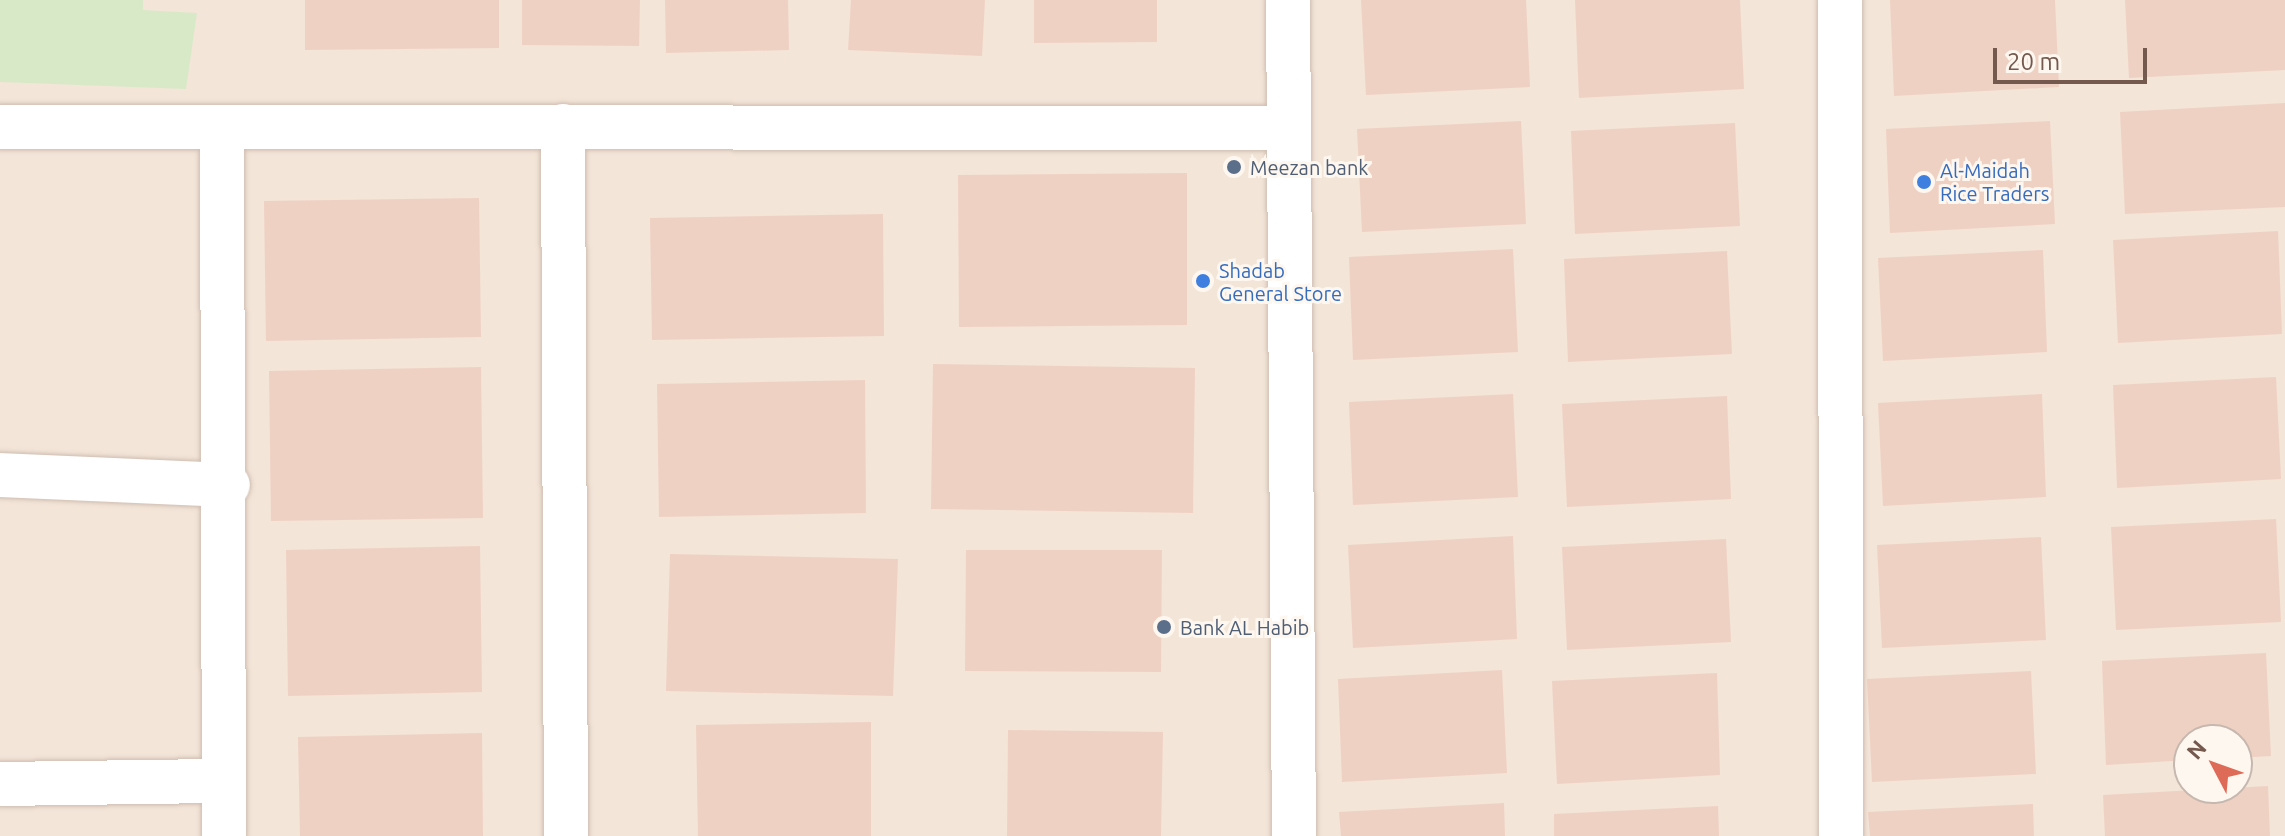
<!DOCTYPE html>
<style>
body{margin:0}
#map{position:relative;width:2285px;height:836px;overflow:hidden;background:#fbf3ea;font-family:Ubuntu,sans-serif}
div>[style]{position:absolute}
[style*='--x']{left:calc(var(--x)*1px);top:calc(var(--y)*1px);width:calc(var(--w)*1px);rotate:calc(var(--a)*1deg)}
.residential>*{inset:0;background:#f3e5d8}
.green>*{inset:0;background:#d8e9c8}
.building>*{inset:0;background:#efd1c3}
.roads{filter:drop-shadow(0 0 2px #cfbdb2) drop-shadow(0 0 2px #cfbdb2)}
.minor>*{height:44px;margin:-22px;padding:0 22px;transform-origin:22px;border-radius:22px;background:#fff}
.tertiary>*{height:44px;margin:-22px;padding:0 22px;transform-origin:22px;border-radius:22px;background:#fff}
.dots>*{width:22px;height:22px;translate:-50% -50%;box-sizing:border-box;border:4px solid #fef7f0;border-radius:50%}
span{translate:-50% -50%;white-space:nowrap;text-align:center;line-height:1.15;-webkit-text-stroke:6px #fef7f0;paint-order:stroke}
.service-label{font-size:20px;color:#4e5e75}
.left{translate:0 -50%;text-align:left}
.shop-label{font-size:20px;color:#366cbe}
.north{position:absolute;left:2173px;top:724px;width:80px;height:80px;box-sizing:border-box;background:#fef7f0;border:2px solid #c7b8af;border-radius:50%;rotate:311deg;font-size:22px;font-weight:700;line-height:32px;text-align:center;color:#75594e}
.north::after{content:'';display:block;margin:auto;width:28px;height:36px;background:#de6b57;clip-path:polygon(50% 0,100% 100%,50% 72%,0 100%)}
.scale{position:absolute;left:1993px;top:48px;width:154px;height:36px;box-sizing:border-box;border:4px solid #75594e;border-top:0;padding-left:10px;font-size:24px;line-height:28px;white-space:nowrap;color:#75594e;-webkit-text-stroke:6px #fef7f0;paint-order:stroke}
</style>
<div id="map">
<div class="residential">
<i style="clip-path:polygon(evenodd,0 0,2285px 0,2285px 836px,0 836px,0 0,2189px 740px,2237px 740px,2237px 788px,2189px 788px,2189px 740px)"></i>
</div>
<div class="green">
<i style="clip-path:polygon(0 0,143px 0,143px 10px,197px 13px,186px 89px,0 82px)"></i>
</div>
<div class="building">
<i style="clip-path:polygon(305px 0,499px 0,499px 48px,305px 50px)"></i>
<i style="clip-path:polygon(522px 0,640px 0,639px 46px,522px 45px)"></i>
<i style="clip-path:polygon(665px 0,788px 0,789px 50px,666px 53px)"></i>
<i style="clip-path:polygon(851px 0,985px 0,982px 56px,848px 50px)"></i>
<i style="clip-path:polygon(1034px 0,1157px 0,1157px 42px,1034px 43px)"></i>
<i style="clip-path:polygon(1361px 0,1526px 0,1530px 87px,1366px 95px)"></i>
<i style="clip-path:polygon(1575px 0,1740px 0,1744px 89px,1579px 98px)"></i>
<i style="clip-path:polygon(1890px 0,2055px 0,2059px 87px,1894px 96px)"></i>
<i style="clip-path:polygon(2125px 0,2285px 0,2285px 70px,2129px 78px)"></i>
<i style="clip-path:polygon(2285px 103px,2285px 207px,2125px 214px,2120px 112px)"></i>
<i style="clip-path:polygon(1521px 121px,1526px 224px,1362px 232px,1357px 129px)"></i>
<i style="clip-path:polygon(2050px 121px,2055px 224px,1890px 233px,1886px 129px)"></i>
<i style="clip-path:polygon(1735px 123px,1740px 226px,1575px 234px,1571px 131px)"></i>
<i style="clip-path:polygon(1187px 173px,1187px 325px,959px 327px,958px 175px)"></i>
<i style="clip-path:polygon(479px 198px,481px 337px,266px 341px,264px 201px)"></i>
<i style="clip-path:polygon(883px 214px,884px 336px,652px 340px,650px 218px)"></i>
<i style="clip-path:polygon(2278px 231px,2282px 334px,2118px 343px,2113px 240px)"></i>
<i style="clip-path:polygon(1513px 249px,1518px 352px,1353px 360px,1349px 257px)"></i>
<i style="clip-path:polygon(2043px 250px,2047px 352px,1883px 361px,1878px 258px)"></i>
<i style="clip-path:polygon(1727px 251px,1732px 354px,1568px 362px,1564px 259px)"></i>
<i style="clip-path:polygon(933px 364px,1195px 368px,1193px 513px,931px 509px)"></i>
<i style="clip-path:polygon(481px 367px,483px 518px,271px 521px,269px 371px)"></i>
<i style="clip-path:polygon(2276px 377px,2281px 479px,2117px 488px,2113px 385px)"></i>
<i style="clip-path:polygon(865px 380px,866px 513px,659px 517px,657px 384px)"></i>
<i style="clip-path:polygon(1513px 394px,1518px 497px,1353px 505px,1349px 402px)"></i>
<i style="clip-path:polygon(2042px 394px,2046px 497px,1883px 506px,1878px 403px)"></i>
<i style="clip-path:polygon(1727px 396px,1731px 499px,1567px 507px,1562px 404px)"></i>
<i style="clip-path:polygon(2276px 519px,2281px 622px,2116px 630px,2111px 527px)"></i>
<i style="clip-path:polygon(1513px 536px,1517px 639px,1353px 648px,1348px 545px)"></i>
<i style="clip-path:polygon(2041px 537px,2046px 640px,1882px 648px,1877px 545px)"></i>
<i style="clip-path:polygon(1726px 539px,1731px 642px,1567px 650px,1562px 547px)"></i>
<i style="clip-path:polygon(480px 546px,482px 692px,288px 696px,286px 550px)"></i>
<i style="clip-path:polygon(966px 550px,1162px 550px,1161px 672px,965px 671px)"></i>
<i style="clip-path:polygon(670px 554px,898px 559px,893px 696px,666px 691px)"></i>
<i style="clip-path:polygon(2266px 653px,2271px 756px,2237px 758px,2237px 740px,2189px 740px,2189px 760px,2106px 765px,2102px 661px)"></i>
<i style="clip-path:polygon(1502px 670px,1507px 773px,1342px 782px,1338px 679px)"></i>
<i style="clip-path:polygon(2031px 671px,2036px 774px,1872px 782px,1867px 679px)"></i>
<i style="clip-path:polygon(1717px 673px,1720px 775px,1557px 784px,1552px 681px)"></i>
<i style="clip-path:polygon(871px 722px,871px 836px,698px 836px,696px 725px)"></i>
<i style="clip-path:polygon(1008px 730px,1163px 732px,1161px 836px,1007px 836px)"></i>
<i style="clip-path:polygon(482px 733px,483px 836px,300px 836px,298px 737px)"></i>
<i style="clip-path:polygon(2268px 786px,2270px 836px,2105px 836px,2103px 795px)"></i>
<i style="clip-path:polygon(1504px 803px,1505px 836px,1341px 836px,1339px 812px)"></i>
<i style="clip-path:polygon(2033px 804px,2034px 836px,1870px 836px,1868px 812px)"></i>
<i style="clip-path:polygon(1718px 806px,1719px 836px,1554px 836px,1554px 814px)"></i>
</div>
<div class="roads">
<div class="minor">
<i style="--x:1840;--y:0;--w:836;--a:89.93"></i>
<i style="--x:563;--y:126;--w:710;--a:89.76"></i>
<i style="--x:0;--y:127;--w:1289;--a:0.04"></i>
<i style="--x:222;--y:129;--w:707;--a:89.84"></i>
<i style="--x:0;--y:475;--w:228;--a:2.5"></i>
<i style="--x:0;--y:784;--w:224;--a:-0.8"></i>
</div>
<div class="tertiary">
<i style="--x:1288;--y:0;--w:836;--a:89.59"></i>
</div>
</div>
<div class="dots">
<i style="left:1234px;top:167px;background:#5c6f8a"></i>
<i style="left:1924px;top:182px;background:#3f7fe0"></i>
<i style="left:1203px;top:281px;background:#3f7fe0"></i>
<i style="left:1164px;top:627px;background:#5c6f8a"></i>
</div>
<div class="service-label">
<span class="left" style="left:1250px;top:167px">Meezan bank</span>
<span class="left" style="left:1180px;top:627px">Bank AL Habib</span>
</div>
<div class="shop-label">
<span class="left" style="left:1940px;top:182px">Al-Maidah<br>Rice Traders</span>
<span class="left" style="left:1219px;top:282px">Shadab<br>General Store</span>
</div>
<div class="north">N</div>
<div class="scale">20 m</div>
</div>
